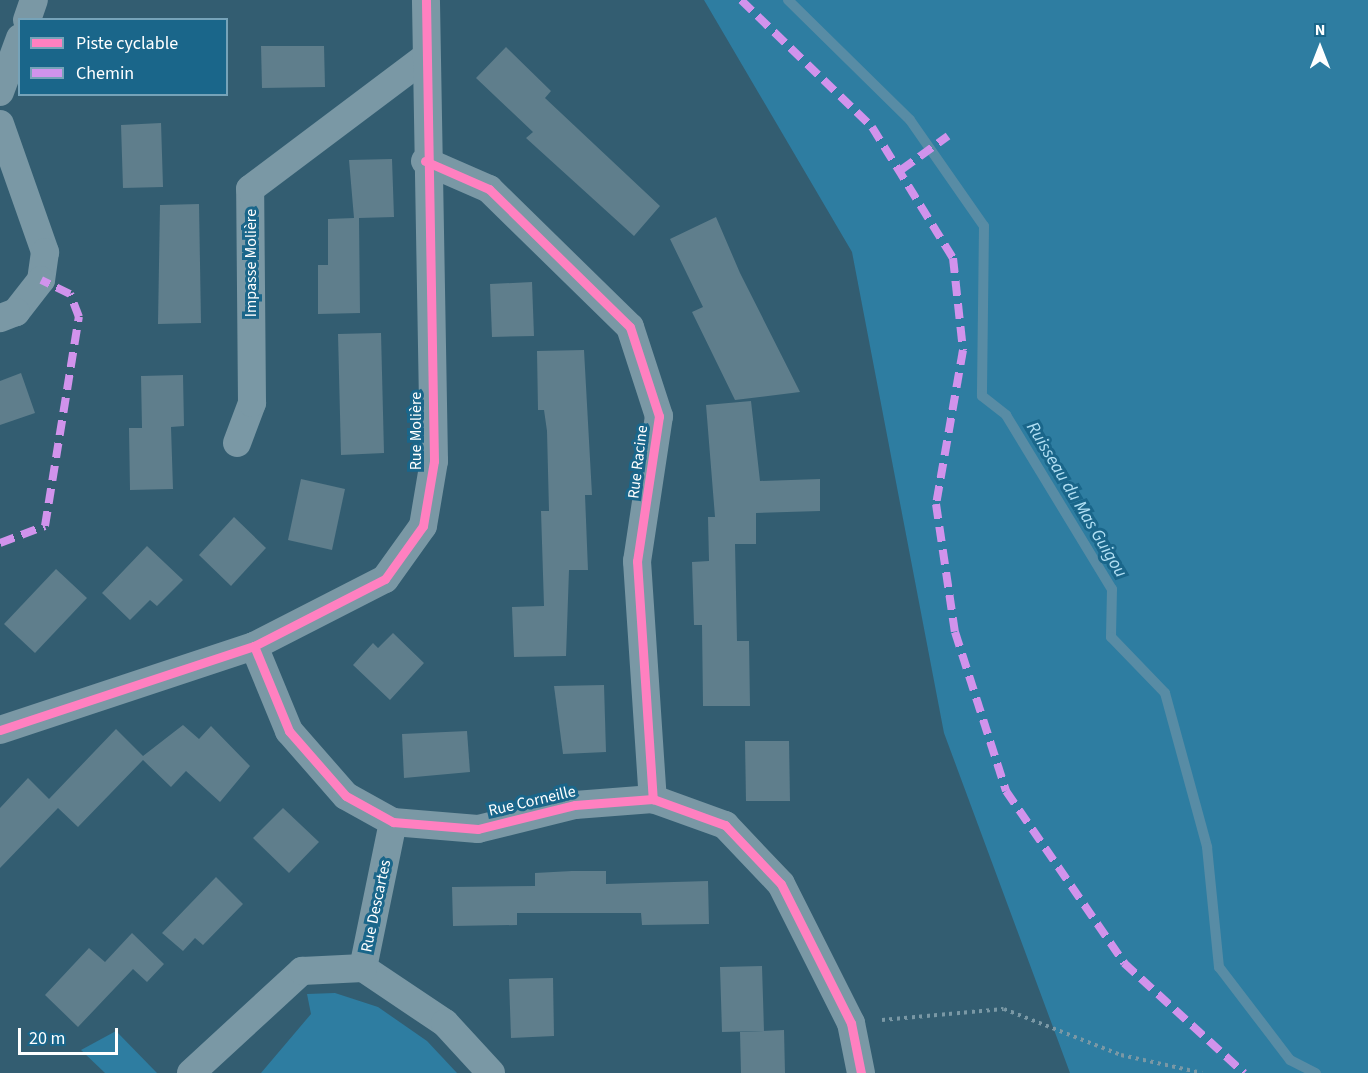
<!DOCTYPE html>
<meta charset="utf-8">
<style>
body{margin:0}
#map{position:relative;width:1368px;height:1073px;overflow:hidden;background:#335d71;font-family:"Source Sans 3",sans-serif}
div>[style]{position:absolute}
[style*='--x']{left:calc(var(--x)*1px);top:calc(var(--y)*1px);width:calc(var(--w)*1px);rotate:calc(var(--a)*1deg)}
.green>*{inset:0;background:#2e7da1}
.stream>*{height:10px;margin:-5px;padding:0 5px;transform-origin:5px;border-radius:5px;background:#588ca5}
.building>*{inset:0;background:#5f7e8c}
.path>*{height:4px;margin-top:-2px;transform-origin:0;background:repeating-linear-gradient(90deg,#7a98a5 0 3px,transparent 0 7.5px)}
.street>*{height:28px;margin:-14px;padding:0 14px;transform-origin:14px;border-radius:14px;background:#7a98a5}
.quiet>*{height:8px;margin-top:-4px;transform-origin:0;background:repeating-linear-gradient(90deg,#d193ec 0 15px,transparent 0 23px)}
.cycleway>*{height:9px;margin:-4.5px;padding:0 4.5px;transform-origin:4.5px;border-radius:4.5px;background:#ff80c0}
span{translate:-50% -50%;white-space:nowrap;text-align:center;line-height:1.15;-webkit-text-stroke:6px #1a668a;paint-order:stroke}
.street-label{font-size:16px;color:#fff}
.water-label{font-size:18px;color:#b4e1f5;font-style:italic}
.legend{position:absolute;left:18px;top:18px;width:210px;height:78px;box-sizing:border-box;background:#1a668a;border:2px solid #76a3b9;margin:0;padding:8px 10px;list-style:none;font-size:18px;color:#fff}
.legend li{display:flex;align-items:center;gap:12px;height:30px}
.legend b{width:30px;border:2px solid #76a3b9}
.north{position:absolute;left:1290px;top:18px;width:60px;height:60px;-webkit-text-stroke:4px #1a668a;paint-order:stroke;rotate:0deg;font-size:16px;font-weight:700;line-height:24px;text-align:center;color:#fff}
.north::after{content:'';display:block;margin:auto;width:21px;height:27px;background:#fff;clip-path:polygon(50% 0,100% 100%,50% 72%,0 100%)}
.scale{position:absolute;left:18px;top:1028px;width:100px;height:27px;box-sizing:border-box;border:3px solid #fff;border-top:0;padding-left:8px;font-size:18px;line-height:21px;white-space:nowrap;color:#fff;-webkit-text-stroke:4px #1a668a;paint-order:stroke}
</style>
<div id="map">
<div class="green">
<i style="clip-path:polygon(704px 0,1368px 0,1368px 1073px,1070px 1073px,944px 733px,852px 252px)"></i>
<i style="clip-path:polygon(335px 993px,378px 1007px,427px 1041px,457px 1073px,261px 1073px,311px 1014px,307px 994px)"></i>
<i style="clip-path:polygon(116px 1031px,157px 1073px,105px 1073px,81px 1050px)"></i>
</div>
<div class="stream">
<i style="--x:788;--y:0;--w:171;--a:44.5"></i>
<i style="--x:910;--y:120;--w:129;--a:55.1"></i>
<i style="--x:984;--y:226;--w:170;--a:90.7"></i>
<i style="--x:982;--y:396;--w:31;--a:38"></i>
<i style="--x:1006;--y:415;--w:204;--a:58.7"></i>
<i style="--x:1112;--y:589;--w:48;--a:91.2"></i>
<i style="--x:1111;--y:637;--w:78;--a:46"></i>
<i style="--x:1165;--y:693;--w:160;--a:74.7"></i>
<i style="--x:1207;--y:847;--w:121;--a:84.3"></i>
<i style="--x:1219;--y:967;--w:117;--a:52.6"></i>
<i style="--x:1290;--y:1060;--w:29;--a:27"></i>
</div>
<div class="building">
<i style="clip-path:polygon(261px 46px,324px 46px,325px 87px,262px 88px)"></i>
<i style="clip-path:polygon(506px 47px,551px 91px,545px 98px,660px 206px,634px 236px,526px 138px,533px 132px,476px 78px)"></i>
<i style="clip-path:polygon(161px 123px,163px 187px,123px 188px,121px 125px)"></i>
<i style="clip-path:polygon(392px 159px,394px 217px,359px 218px,360px 313px,318px 314px,318px 265px,328px 265px,328px 219px,354px 218px,349px 160px)"></i>
<i style="clip-path:polygon(199px 204px,201px 323px,158px 324px,160px 205px)"></i>
<i style="clip-path:polygon(716px 217px,740px 273px,800px 392px,735px 400px,692px 312px,703px 307px,670px 239px)"></i>
<i style="clip-path:polygon(532px 282px,534px 336px,492px 337px,490px 284px)"></i>
<i style="clip-path:polygon(381px 333px,384px 453px,341px 455px,338px 334px)"></i>
<i style="clip-path:polygon(584px 350px,592px 495px,585px 495px,588px 570px,569px 570px,566px 656px,514px 657px,512px 607px,544px 606px,541px 511px,549px 511px,547px 431px,544px 410px,538px 410px,537px 351px)"></i>
<i style="clip-path:polygon(21px 373px,35px 413px,0 425px,0 381px)"></i>
<i style="clip-path:polygon(183px 375px,184px 426px,171px 427px,173px 489px,130px 490px,129px 428px,142px 428px,141px 376px)"></i>
<i style="clip-path:polygon(751px 401px,760px 481px,820px 479px,820px 511px,756px 513px,756px 544px,735px 544px,737px 641px,749px 641px,750px 706px,703px 706px,702px 625px,694px 625px,692px 562px,709px 561px,708px 517px,715px 517px,706px 405px)"></i>
<i style="clip-path:polygon(301px 479px,345px 489px,332px 550px,288px 540px)"></i>
<i style="clip-path:polygon(234px 517px,266px 548px,231px 586px,199px 555px)"></i>
<i style="clip-path:polygon(147px 546px,183px 580px,157px 606px,150px 600px,130px 620px,102px 593px)"></i>
<i style="clip-path:polygon(56px 569px,87px 598px,35px 653px,4px 624px)"></i>
<i style="clip-path:polygon(393px 633px,424px 663px,390px 700px,353px 665px,373px 643px,378px 648px)"></i>
<i style="clip-path:polygon(604px 685px,606px 752px,563px 754px,554px 686px)"></i>
<i style="clip-path:polygon(183px 725px,199px 739px,211px 726px,250px 766px,220px 802px,186px 771px,171px 787px,143px 760px,78px 827px,58px 808px,0 868px,0 808px,28px 778px,49px 799px,116px 729px,143px 756px)"></i>
<i style="clip-path:polygon(467px 731px,470px 772px,404px 778px,402px 734px)"></i>
<i style="clip-path:polygon(745px 741px,789px 741px,790px 801px,746px 801px)"></i>
<i style="clip-path:polygon(283px 808px,319px 842px,289px 873px,253px 838px)"></i>
<i style="clip-path:polygon(572px 871px,606px 871px,606px 884px,708px 881px,709px 924px,642px 925px,641px 913px,517px 913px,517px 925px,453px 926px,452px 887px,535px 886px,535px 873px)"></i>
<i style="clip-path:polygon(216px 877px,243px 904px,203px 945px,195px 938px,183px 951px,162px 933px)"></i>
<i style="clip-path:polygon(132px 933px,164px 964px,147px 982px,133px 969px,78px 1027px,45px 995px,89px 948px,105px 962px)"></i>
<i style="clip-path:polygon(762px 966px,764px 1031px,722px 1032px,720px 967px)"></i>
<i style="clip-path:polygon(553px 978px,554px 1036px,511px 1038px,509px 979px)"></i>
<i style="clip-path:polygon(784px 1030px,785px 1073px,741px 1073px,740px 1032px)"></i>
</div>
<div class="path">
<i style="--x:882;--y:1020;--w:122;--a:-5.2"></i>
<i style="--x:1004;--y:1009;--w:126;--a:21.5"></i>
<i style="--x:1121;--y:1055;--w:83;--a:12.5"></i>
</div>
<div class="street">
<i style="--x:27;--y:20;--w:21;--a:-71"></i>
<i style="--x:0;--y:92;--w:58;--a:-69.7"></i>
<i style="--x:0;--y:124;--w:136;--a:70.6"></i>
<i style="--x:45;--y:252;--w:28;--a:98"></i>
<i style="--x:41;--y:280;--w:41;--a:128"></i>
<i style="--x:16;--y:312;--w:17;--a:159"></i>
<i style="--x:425;--y:161;--w:70;--a:23.6"></i>
<i style="--x:489;--y:189;--w:197;--a:44.4"></i>
<i style="--x:630;--y:327;--w:94;--a:72"></i>
<i style="--x:659;--y:416;--w:147;--a:98.6"></i>
<i style="--x:637;--y:561;--w:239;--a:86.2"></i>
<i style="--x:237;--y:443;--w:43;--a:-69.4"></i>
<i style="--x:252;--y:403;--w:214;--a:-90.5"></i>
<i style="--x:250;--y:189;--w:216;--a:-36.9"></i>
<i style="--x:254;--y:646;--w:92;--a:67.6"></i>
<i style="--x:289;--y:731;--w:86;--a:48.8"></i>
<i style="--x:346;--y:796;--w:54;--a:29"></i>
<i style="--x:393;--y:822;--w:85;--a:4.7"></i>
<i style="--x:478;--y:829;--w:100;--a:-13.9"></i>
<i style="--x:575;--y:805;--w:78;--a:-4.4"></i>
<i style="--x:653;--y:799;--w:77;--a:19.9"></i>
<i style="--x:725;--y:825;--w:81;--a:46.5"></i>
<i style="--x:781;--y:884;--w:156;--a:63.3"></i>
<i style="--x:851;--y:1023;--w:51;--a:78.7"></i>
<i style="--x:0;--y:730;--w:268;--a:-18.3"></i>
<i style="--x:254;--y:646;--w:147;--a:-27.1"></i>
<i style="--x:385;--y:579;--w:65;--a:-54.4"></i>
<i style="--x:423;--y:526;--w:66;--a:-80.4"></i>
<i style="--x:434;--y:461;--w:461;--a:-91"></i>
<i style="--x:393;--y:822;--w:149;--a:101.6"></i>
<i style="--x:363;--y:968;--w:99;--a:33.9"></i>
<i style="--x:445;--y:1023;--w:68;--a:47.4"></i>
<i style="--x:191;--y:1073;--w:151;--a:-42.6"></i>
<i style="--x:302;--y:971;--w:61;--a:-2.8"></i>
</div>
<div class="quiet">
<i style="--x:741;--y:0;--w:182;--a:44.1"></i>
<i style="--x:872;--y:127;--w:154;--a:58.3"></i>
<i style="--x:953;--y:258;--w:93;--a:83.8"></i>
<i style="--x:963;--y:350;--w:156;--a:99.9"></i>
<i style="--x:936;--y:504;--w:129;--a:81.6"></i>
<i style="--x:955;--y:632;--w:167;--a:72.2"></i>
<i style="--x:1006;--y:791;--w:209;--a:55.5"></i>
<i style="--x:1124;--y:963;--w:163;--a:42.5"></i>
<i style="--x:901;--y:170;--w:58;--a:-35.9"></i>
<i style="--x:0;--y:543;--w:48;--a:-20.7"></i>
<i style="--x:45;--y:526;--w:212;--a:-80.8"></i>
<i style="--x:79;--y:317;--w:25;--a:-111"></i>
<i style="--x:70;--y:294;--w:32;--a:-154"></i>
</div>
<div class="cycleway">
<i style="--x:425;--y:161;--w:70;--a:23.6"></i>
<i style="--x:489;--y:189;--w:197;--a:44.4"></i>
<i style="--x:630;--y:327;--w:94;--a:72"></i>
<i style="--x:659;--y:416;--w:147;--a:98.6"></i>
<i style="--x:637;--y:561;--w:239;--a:86.2"></i>
<i style="--x:254;--y:646;--w:92;--a:67.6"></i>
<i style="--x:289;--y:731;--w:86;--a:48.8"></i>
<i style="--x:346;--y:796;--w:54;--a:29"></i>
<i style="--x:393;--y:822;--w:85;--a:4.7"></i>
<i style="--x:478;--y:829;--w:100;--a:-13.9"></i>
<i style="--x:575;--y:805;--w:78;--a:-4.4"></i>
<i style="--x:653;--y:799;--w:77;--a:19.9"></i>
<i style="--x:725;--y:825;--w:81;--a:46.5"></i>
<i style="--x:781;--y:884;--w:156;--a:63.3"></i>
<i style="--x:851;--y:1023;--w:51;--a:78.7"></i>
<i style="--x:0;--y:730;--w:268;--a:-18.3"></i>
<i style="--x:254;--y:646;--w:147;--a:-27.1"></i>
<i style="--x:385;--y:579;--w:65;--a:-54.4"></i>
<i style="--x:423;--y:526;--w:66;--a:-80.4"></i>
<i style="--x:434;--y:461;--w:461;--a:-91"></i>
</div>
<div class="street-label">
<span style="left:251px;top:263px;rotate:-90deg">Impasse Molière</span>
<span style="left:416px;top:431px;rotate:-90deg">Rue Molière</span>
<span style="left:638px;top:462px;rotate:-83deg">Rue Racine</span>
<span style="left:532px;top:801px;rotate:-13deg">Rue Corneille</span>
<span style="left:376px;top:906px;rotate:-78deg">Rue Descartes</span>
</div>
<div class="water-label">
<span style="left:1076px;top:500px;rotate:59deg">Ruisseau du Mas Guigou</span>
</div>
<ul class="legend">
<li><b style="height:8px;background:#ff80c0"></b>Piste cyclable</li>
<li><b style="height:8px;background:#d193ec"></b>Chemin</li>
</ul>
<div class="north">N</div>
<div class="scale">20 m</div>
</div>
